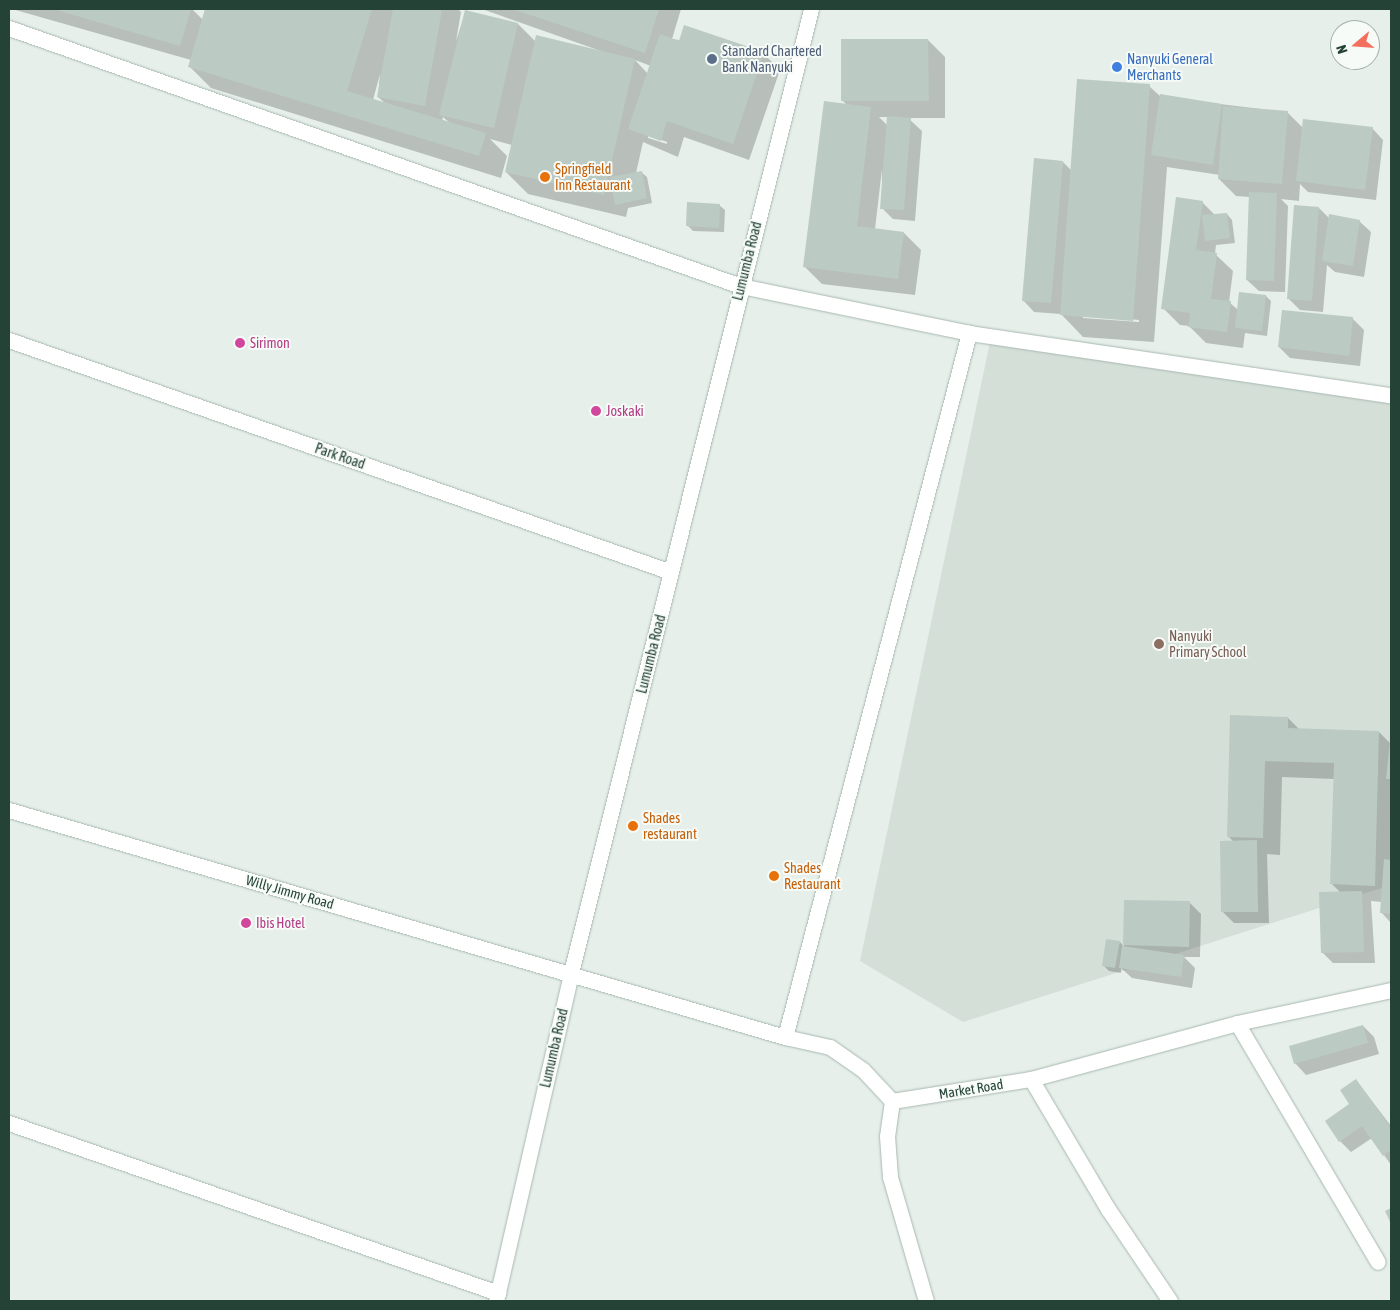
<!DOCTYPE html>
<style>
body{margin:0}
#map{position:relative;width:1400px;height:1310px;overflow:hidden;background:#e6efea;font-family:"Asap Condensed",sans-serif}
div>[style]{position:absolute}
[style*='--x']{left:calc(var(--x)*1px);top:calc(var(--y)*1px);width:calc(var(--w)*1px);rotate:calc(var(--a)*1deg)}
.built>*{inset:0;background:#d4dfd8}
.shadow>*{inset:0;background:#0003}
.building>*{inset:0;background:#bbcac2}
.roads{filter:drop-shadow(0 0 1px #a8b8b0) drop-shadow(0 0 1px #a8b8b0)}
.street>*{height:15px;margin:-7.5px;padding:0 7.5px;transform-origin:7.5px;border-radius:7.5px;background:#fff}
.dots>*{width:14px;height:14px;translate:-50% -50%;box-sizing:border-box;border:2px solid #f7fbf8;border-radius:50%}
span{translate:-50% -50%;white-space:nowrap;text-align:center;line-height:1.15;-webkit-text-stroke:4px #f7fbf8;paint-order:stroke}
.service-label{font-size:14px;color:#4e5e75}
.left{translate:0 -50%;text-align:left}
.shop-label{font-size:14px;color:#366cbe}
.food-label{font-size:14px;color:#c56008}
.street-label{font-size:14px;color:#244236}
.hotel-label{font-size:14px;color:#b23c85}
.education-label{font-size:14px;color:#785e54}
.frame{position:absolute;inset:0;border:10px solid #244236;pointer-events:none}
.north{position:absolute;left:1330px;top:20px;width:50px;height:50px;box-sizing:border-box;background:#f7fbf8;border:1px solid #a3b1aa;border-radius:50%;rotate:252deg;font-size:14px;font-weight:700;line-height:20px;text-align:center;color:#244236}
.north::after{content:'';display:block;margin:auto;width:18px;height:22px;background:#f4705e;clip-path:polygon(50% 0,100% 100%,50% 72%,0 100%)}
</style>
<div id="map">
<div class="built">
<i style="clip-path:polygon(990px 342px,1391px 404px,1391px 885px,963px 1022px,860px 961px)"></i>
</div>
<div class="shadow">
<i style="clip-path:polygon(evenodd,12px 9px,192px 9px,203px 20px,206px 9px,458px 9px,461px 12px,456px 41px,466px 11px,518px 24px,536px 42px,612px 55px,482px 9px,681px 9px,672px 39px,763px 53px,780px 70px,749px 160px,684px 137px,678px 157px,643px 142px,636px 173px,641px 172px,647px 177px,652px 203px,628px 208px,626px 217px,528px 194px,506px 172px,512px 145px,490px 139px,507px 156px,501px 178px,211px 88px,189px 66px,191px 60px,12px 9px,635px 60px,651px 66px,648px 74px,635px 60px,12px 9px,380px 74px,378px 97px,385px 103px,373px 100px,380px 74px,12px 9px,443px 117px,450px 123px,442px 121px,443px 117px,12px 9px,648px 135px,667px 142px,667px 144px,648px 138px,648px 135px)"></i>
<i style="clip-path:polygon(evenodd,928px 40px,945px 57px,945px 118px,908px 118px,922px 131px,915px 221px,893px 219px,882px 208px,882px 169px,875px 229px,904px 233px,921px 250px,915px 295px,822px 284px,805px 267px,848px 106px,842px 100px,928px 40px,879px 117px,888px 117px,888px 126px,879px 117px)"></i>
<i style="clip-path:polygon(evenodd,1149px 86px,1161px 97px,1287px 112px,1303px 128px,1372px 128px,1383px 140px,1376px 200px,1308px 192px,1300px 184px,1299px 201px,1281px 199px,1288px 206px,1285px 292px,1259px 291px,1247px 280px,1250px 197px,1236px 196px,1219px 179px,1220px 175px,1167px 167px,1154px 342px,1083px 337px,1061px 314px,1034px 312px,1023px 300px,1063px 162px,1072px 171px,1149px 86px,1083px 315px,1139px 320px,1139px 322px,1083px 318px,1083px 315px)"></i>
<i style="clip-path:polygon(1202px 202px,1215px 215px,1227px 214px,1232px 220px,1235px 243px,1216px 245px,1215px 254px,1233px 271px,1229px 302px,1238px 310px,1266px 296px,1271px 301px,1267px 336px,1245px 333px,1243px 348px,1206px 343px,1189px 326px,1180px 325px,1163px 308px)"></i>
<i style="clip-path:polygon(719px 205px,725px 210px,724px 232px,693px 231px,687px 225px)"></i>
<i style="clip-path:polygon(1319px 208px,1330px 219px,1359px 221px,1371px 232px,1364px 277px,1335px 272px,1327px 265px,1323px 312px,1300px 310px,1289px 299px)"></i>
<i style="clip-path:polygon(1283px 311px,1353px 319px,1364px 330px,1360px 366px,1290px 358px,1279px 347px)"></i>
<i style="clip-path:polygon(1232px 716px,1288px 718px,1299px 729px,1379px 732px,1391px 744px,1391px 739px,1391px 923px,1382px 913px,1382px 902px,1371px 901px,1375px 963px,1333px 963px,1322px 952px,1341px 893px,1331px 883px,1335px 779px,1282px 777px,1280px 855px,1267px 854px,1269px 923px,1234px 923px,1223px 912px,1234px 842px,1228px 836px)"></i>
<i style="clip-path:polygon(1125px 901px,1190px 903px,1201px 914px,1200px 957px,1184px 957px,1195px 968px,1192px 988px,1132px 978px,1121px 968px,1121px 973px,1109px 971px,1103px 965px,1120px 942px,1124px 947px)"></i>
<i style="clip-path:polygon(1363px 1026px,1374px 1037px,1379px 1054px,1306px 1075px,1295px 1063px)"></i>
<i style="clip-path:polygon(1356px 1080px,1391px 1126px,1391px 1165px,1372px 1138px,1351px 1152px,1340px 1141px)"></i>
</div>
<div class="building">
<i style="clip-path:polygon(53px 9px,191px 9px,180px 46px)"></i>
<i style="clip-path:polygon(205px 9px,372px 9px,347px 91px,486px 133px,479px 156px,188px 67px)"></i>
<i style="clip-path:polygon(393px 9px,442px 9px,425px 106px,377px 97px)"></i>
<i style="clip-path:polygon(512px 9px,659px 9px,645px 53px)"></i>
<i style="clip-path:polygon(465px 10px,518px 23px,494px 128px,439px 115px)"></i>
<i style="clip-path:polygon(684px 25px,764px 52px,733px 144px,667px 121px,661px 141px,628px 129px,660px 34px,679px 41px)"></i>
<i style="clip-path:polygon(536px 35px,635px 59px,604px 195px,505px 172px)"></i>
<i style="clip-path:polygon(841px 39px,928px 39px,929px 101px,841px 101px)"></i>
<i style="clip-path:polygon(1077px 79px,1150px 84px,1133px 321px,1060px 315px)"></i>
<i style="clip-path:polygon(1160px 94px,1222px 104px,1213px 165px,1151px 155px)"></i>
<i style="clip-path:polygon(824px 101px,871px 107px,857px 226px,904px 232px,898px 279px,803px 267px)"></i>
<i style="clip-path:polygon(1223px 106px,1288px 111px,1282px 184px,1218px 179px)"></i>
<i style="clip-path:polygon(887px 116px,911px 118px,904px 210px,880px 209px)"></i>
<i style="clip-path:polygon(1303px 119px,1373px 127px,1365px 190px,1296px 181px)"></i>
<i style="clip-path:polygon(1034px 158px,1063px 161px,1051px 303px,1022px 301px)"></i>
<i style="clip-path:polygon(642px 171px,647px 198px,615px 205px,610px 177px)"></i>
<i style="clip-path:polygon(1249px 192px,1277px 193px,1274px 281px,1246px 280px)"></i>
<i style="clip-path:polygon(1176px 197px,1203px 201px,1196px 250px,1217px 253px,1211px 299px,1231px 301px,1227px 332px,1188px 327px,1190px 313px,1161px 309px)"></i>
<i style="clip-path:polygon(687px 202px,720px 204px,719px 228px,686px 226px)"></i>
<i style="clip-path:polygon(1294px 205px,1319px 207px,1312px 301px,1287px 299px)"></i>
<i style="clip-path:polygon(1227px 213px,1230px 238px,1205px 241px,1202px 215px)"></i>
<i style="clip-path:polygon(1329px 214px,1360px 220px,1353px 266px,1322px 261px)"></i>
<i style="clip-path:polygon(1239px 292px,1266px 295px,1262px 331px,1235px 328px)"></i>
<i style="clip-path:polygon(1282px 310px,1353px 317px,1349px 356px,1278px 347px)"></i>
<i style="clip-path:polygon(1230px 715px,1288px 717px,1288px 728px,1379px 731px,1375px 886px,1330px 884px,1334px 763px,1265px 761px,1263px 838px,1227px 837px)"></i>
<i style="clip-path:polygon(1390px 740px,1391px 740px,1391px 779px,1386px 779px)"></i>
<i style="clip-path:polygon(1257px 840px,1258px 912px,1221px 912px,1220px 841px)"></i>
<i style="clip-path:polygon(1384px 859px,1391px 860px,1391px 914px,1380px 913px)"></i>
<i style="clip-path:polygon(1362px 891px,1364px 952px,1321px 953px,1319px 892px)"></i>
<i style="clip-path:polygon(1124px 900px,1190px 901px,1189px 947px,1123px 945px)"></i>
<i style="clip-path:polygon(1106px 939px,1120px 941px,1115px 968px,1102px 966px)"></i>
<i style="clip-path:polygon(1122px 946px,1184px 955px,1181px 977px,1119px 968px)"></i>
<i style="clip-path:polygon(1363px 1025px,1368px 1043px,1294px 1064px,1289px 1046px)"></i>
<i style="clip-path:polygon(1356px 1079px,1391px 1128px,1391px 1150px,1383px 1156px,1362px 1126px,1339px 1142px,1325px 1121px,1349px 1104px,1340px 1090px)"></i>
<i style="clip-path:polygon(1391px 1208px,1391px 1224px,1385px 1211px)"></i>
</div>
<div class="roads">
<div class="street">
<i style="--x:9;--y:28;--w:776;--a:19.42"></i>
<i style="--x:741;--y:286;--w:233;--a:11.6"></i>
<i style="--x:969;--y:333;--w:427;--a:8.4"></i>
<i style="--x:9;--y:340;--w:701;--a:19.31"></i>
<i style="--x:9;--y:810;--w:809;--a:16.31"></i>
<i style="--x:785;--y:1037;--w:46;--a:12.5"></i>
<i style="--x:830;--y:1047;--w:40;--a:34.9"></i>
<i style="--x:863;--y:1070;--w:42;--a:46.9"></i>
<i style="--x:892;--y:1101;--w:141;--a:-9"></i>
<i style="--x:1031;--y:1079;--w:213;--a:-15.2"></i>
<i style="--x:1237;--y:1023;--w:157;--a:-12.1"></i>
<i style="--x:1237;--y:1023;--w:277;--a:59.5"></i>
<i style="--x:785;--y:1037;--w:728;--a:-75.35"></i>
<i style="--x:1031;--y:1079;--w:151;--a:59.4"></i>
<i style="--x:1108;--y:1209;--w:111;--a:56"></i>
<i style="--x:892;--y:1101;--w:35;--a:98"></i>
<i style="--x:887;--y:1136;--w:41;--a:85.8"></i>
<i style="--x:890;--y:1177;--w:129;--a:73.8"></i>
<i style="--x:9;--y:1123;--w:518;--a:19.17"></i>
<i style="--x:496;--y:1301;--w:336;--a:-77.1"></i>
<i style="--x:571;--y:973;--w:993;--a:-76.02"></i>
</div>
</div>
<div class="dots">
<i style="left:712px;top:59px;background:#5c6f8a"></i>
<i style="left:1117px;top:67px;background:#3f7fe0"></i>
<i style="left:545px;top:177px;background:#e8710a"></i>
<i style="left:240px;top:343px;background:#d1479c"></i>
<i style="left:596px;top:411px;background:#d1479c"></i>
<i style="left:1159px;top:644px;background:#8d6e63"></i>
<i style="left:633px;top:826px;background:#e8710a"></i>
<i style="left:774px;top:876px;background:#e8710a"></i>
<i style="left:246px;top:923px;background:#d1479c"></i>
</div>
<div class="service-label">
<span class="left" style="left:722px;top:59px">Standard Chartered<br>Bank Nanyuki</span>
</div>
<div class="shop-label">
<span class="left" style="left:1127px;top:67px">Nanyuki General<br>Merchants</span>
</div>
<div class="food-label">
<span class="left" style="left:555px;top:177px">Springfield<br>Inn Restaurant</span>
<span class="left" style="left:643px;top:826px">Shades<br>restaurant</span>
<span class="left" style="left:784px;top:876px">Shades<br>Restaurant</span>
</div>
<div class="street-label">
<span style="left:747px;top:261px;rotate:-76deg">Lumumba Road</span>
<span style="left:340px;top:456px;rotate:19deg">Park Road</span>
<span style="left:651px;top:654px;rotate:-76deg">Lumumba Road</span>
<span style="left:290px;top:892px;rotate:16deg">Willy Jimmy Road</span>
<span style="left:554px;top:1048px;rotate:-77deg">Lumumba Road</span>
<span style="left:971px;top:1089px;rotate:-9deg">Market Road</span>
</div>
<div class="hotel-label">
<span class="left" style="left:250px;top:343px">Sirimon</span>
<span class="left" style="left:606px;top:411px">Joskaki</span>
<span class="left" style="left:256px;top:923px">Ibis Hotel</span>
</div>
<div class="education-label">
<span class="left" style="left:1169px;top:644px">Nanyuki<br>Primary School</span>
</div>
<div class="frame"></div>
<div class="north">N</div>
</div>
